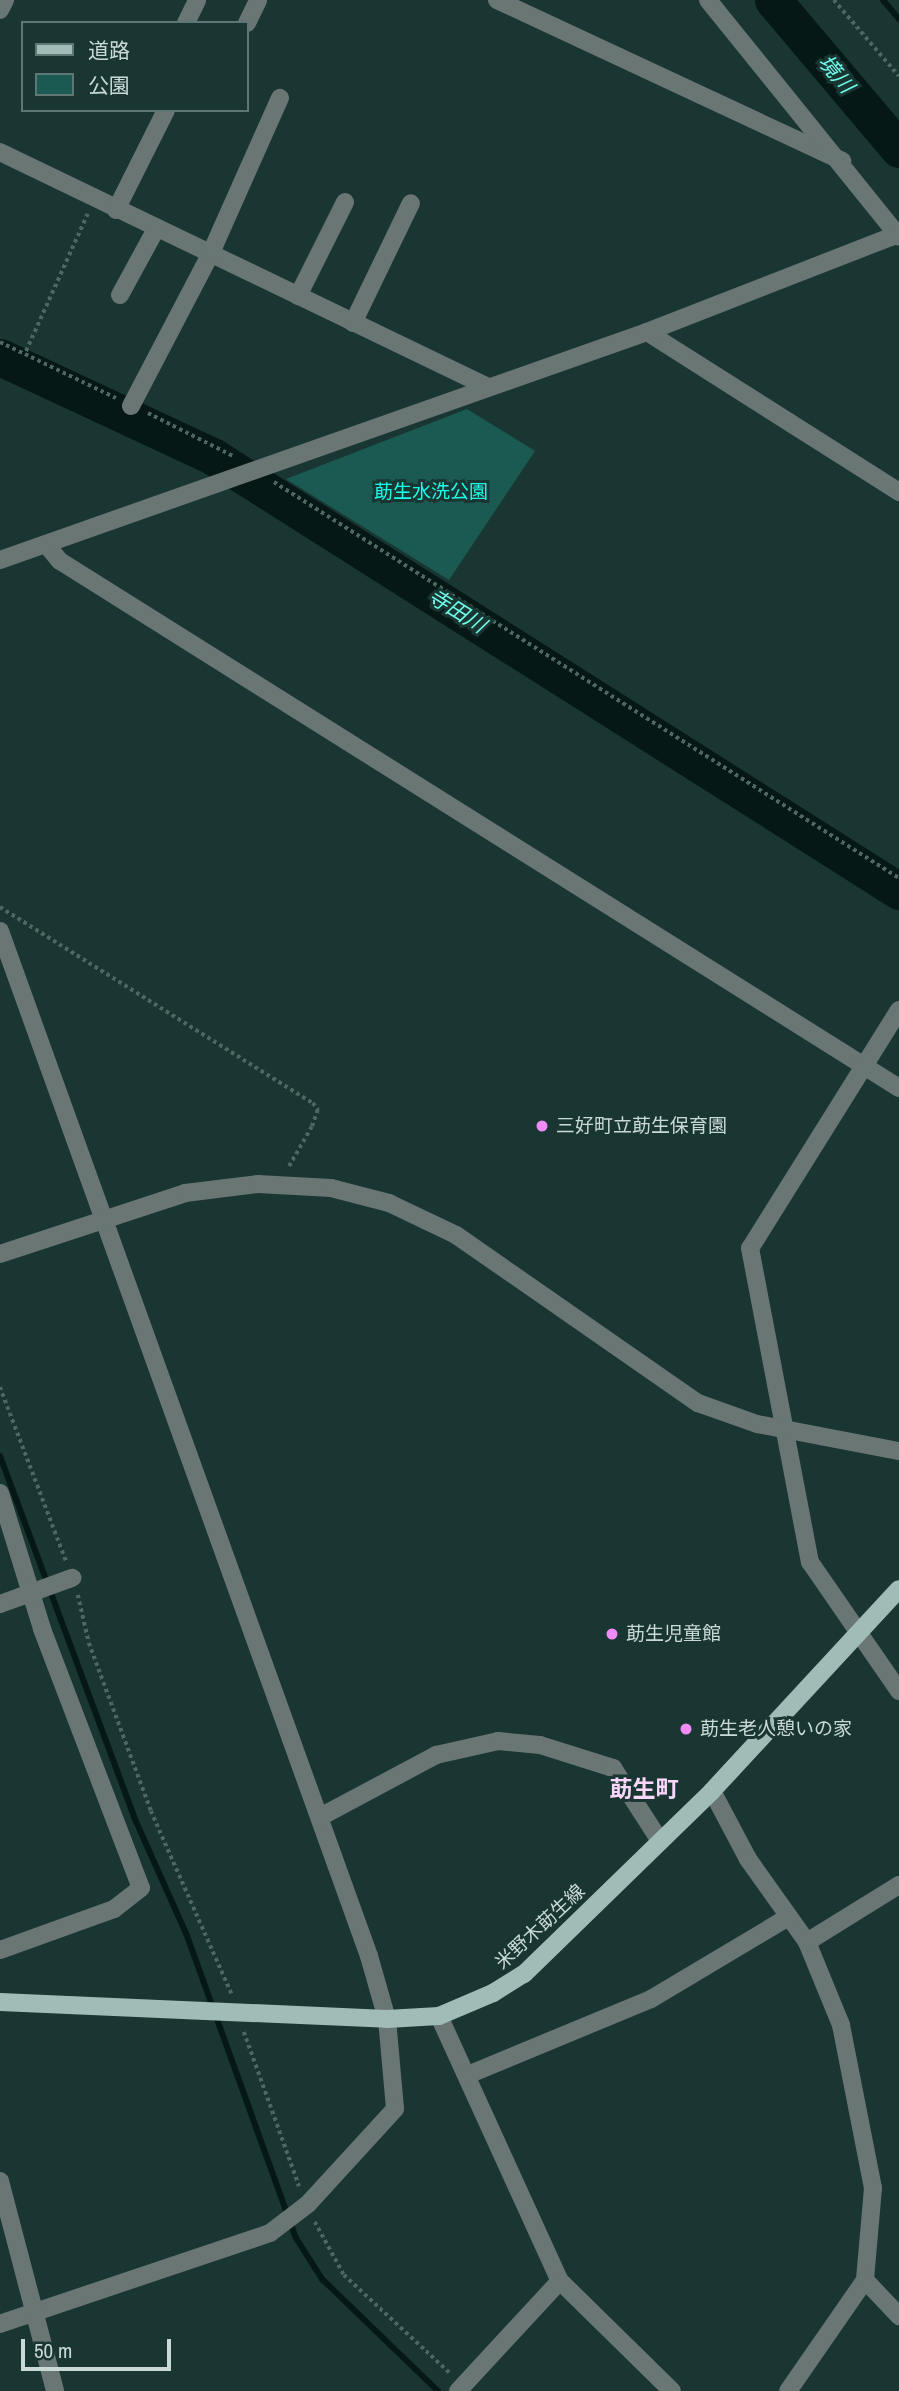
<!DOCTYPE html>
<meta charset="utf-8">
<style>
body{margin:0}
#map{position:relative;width:899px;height:2391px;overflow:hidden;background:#193632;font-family:"Archivo Narrow","Noto Sans JP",sans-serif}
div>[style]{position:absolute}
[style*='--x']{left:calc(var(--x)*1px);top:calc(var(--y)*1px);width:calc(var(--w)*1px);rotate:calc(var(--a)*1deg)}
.green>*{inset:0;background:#1a5a53}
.stream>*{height:6px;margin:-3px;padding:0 3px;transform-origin:3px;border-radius:3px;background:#061815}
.river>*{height:37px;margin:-18.5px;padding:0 18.5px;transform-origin:18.5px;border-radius:18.5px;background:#061815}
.path>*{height:3.5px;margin-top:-1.75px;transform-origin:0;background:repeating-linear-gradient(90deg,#4e6763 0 3.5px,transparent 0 7px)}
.minor>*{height:18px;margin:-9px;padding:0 9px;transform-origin:9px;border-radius:9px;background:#697674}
.major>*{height:18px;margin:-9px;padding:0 9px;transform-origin:9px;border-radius:9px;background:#a1bcb7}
.dots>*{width:19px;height:19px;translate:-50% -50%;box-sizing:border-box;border:4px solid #193632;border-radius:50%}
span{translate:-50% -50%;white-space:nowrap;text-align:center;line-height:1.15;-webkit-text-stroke:6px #193632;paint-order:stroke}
.park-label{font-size:19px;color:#1bfee9}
.poi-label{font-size:19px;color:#c9d9d6}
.left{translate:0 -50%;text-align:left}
.street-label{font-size:19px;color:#c9d9d6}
.water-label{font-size:21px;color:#6ffceb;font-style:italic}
.quarter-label{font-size:23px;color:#f9d7fb;font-weight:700}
.legend{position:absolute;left:21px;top:21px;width:228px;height:91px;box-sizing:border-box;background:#193632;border:2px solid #5f7774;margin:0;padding:9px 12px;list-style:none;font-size:21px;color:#c9d9d6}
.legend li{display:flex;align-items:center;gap:14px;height:35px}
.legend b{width:35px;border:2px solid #5f7774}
.scale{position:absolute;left:21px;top:2339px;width:150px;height:32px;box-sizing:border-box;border:4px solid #c9d9d6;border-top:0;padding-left:9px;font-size:21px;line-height:24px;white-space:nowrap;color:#c9d9d6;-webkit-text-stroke:5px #193632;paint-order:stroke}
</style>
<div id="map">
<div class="green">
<i style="clip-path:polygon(467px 409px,535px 451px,449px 580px,286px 479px)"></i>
</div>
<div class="stream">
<i style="--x:883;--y:0;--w:25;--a:50"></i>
<i style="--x:0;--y:1456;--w:385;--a:69.6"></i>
<i style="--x:134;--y:1817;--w:127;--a:65.9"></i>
<i style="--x:186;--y:1933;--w:324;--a:70.2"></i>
<i style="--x:296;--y:2238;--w:49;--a:57.6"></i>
<i style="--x:322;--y:2279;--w:161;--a:44"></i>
</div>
<div class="river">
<i style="--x:773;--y:0;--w:195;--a:49.8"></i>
<i style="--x:0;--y:357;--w:236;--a:25"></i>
<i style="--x:214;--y:457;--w:811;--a:32.36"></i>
</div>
<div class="path">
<i style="--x:834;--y:0;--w:100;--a:49.5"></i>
<i style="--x:88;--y:214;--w:154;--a:114.2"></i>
<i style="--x:25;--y:354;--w:101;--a:25.8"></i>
<i style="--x:0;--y:342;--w:28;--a:26"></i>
<i style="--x:148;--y:413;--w:97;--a:26.8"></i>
<i style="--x:274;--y:482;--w:740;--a:32.36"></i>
<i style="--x:0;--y:907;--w:369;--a:32.1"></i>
<i style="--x:313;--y:1103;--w:9;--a:54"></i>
<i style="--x:318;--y:1110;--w:18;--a:109"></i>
<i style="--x:312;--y:1127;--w:46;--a:119.9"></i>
<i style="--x:0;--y:1387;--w:186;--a:69.2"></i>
<i style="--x:78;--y:1595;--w:49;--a:77.1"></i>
<i style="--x:89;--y:1643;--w:179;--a:69.7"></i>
<i style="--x:151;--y:1811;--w:201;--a:66.2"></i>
<i style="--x:244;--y:2032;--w:164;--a:70.3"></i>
<i style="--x:315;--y:2222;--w:60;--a:61.3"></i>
<i style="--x:344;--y:2275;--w:146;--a:42.8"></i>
</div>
<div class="minor">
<i style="--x:497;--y:0;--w:381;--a:25"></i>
<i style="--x:708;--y:0;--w:304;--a:51.1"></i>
<i style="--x:0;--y:10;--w:11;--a:-63"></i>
<i style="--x:186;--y:23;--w:25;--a:-64"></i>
<i style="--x:247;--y:23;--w:25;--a:-64"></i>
<i style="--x:0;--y:152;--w:539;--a:25.71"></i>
<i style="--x:116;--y:210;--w:112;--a:-63.4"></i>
<i style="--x:120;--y:295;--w:75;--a:-61.4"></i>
<i style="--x:298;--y:296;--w:105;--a:-63.4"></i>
<i style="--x:353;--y:323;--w:133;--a:-64.2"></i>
<i style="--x:647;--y:332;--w:299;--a:32.4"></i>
<i style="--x:131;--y:406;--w:170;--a:-62.4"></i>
<i style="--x:210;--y:255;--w:172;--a:-66"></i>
<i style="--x:46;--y:544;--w:22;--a:51"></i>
<i style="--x:60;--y:561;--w:991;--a:32.13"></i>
<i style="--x:0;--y:560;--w:686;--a:-19.41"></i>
<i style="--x:647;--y:332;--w:270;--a:-21.3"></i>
<i style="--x:0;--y:931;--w:1089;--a:70.2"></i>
<i style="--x:369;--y:1956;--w:66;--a:74.1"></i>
<i style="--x:387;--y:2019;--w:90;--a:84.9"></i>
<i style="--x:395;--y:2109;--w:129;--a:132.5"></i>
<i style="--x:308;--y:2204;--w:48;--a:142.7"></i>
<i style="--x:270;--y:2233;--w:285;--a:161.4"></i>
<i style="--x:899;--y:1010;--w:281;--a:122"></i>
<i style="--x:750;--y:1248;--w:320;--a:79.2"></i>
<i style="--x:810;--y:1562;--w:157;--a:55.4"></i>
<i style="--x:0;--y:1254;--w:195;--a:-18.2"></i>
<i style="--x:185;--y:1193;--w:74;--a:-7"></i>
<i style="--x:258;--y:1184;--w:73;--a:3.1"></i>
<i style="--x:331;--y:1188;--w:60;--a:14.5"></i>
<i style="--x:389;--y:1203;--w:74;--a:25.5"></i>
<i style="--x:456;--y:1235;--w:295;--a:34.8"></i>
<i style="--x:698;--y:1403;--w:63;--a:19.6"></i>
<i style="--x:757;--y:1424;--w:145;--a:10.8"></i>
<i style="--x:0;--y:1493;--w:142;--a:72.8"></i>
<i style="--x:42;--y:1629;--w:277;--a:69.1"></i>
<i style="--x:141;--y:1888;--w:34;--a:142"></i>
<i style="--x:114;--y:1909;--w:121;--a:160.2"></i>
<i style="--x:0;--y:1604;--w:77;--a:-19.9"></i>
<i style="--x:712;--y:1791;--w:77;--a:62.1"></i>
<i style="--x:748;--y:1859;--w:102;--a:54.6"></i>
<i style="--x:807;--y:1942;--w:90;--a:67.7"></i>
<i style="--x:841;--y:2025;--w:166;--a:78.9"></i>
<i style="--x:873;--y:2188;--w:92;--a:95"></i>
<i style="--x:865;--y:2280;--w:135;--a:124.7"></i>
<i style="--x:320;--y:1817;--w:132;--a:-28.1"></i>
<i style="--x:436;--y:1755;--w:64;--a:-12.7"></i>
<i style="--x:498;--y:1741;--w:42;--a:5.4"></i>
<i style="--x:540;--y:1745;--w:77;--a:17.5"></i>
<i style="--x:613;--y:1768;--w:87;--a:57.2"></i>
<i style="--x:807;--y:1942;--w:108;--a:-31.8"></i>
<i style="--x:439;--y:2016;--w:291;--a:65.5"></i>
<i style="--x:560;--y:2281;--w:157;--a:44.5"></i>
<i style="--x:470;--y:2074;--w:196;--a:-22.5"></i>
<i style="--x:651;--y:1999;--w:158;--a:-30.8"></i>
<i style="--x:0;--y:2181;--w:217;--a:75.3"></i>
<i style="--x:865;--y:2280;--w:50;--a:46.6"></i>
<i style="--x:458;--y:2391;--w:150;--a:-47.2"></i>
</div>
<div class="major">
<i style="--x:0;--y:2002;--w:387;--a:2.5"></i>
<i style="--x:387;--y:2019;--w:52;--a:-3.3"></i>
<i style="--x:439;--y:2016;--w:59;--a:-23.1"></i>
<i style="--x:493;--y:1993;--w:36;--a:-32"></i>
<i style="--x:524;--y:1974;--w:262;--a:-44.2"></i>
<i style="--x:712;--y:1791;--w:275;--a:-47.2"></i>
</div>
<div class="dots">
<i style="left:542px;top:1126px;background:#ef8bf6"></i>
<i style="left:612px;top:1634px;background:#ef8bf6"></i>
<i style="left:686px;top:1729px;background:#ef8bf6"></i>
</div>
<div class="park-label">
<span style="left:431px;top:492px">莇生水洗公園</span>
</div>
<div class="poi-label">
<span class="left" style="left:556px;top:1126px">三好町立莇生保育園</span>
<span class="left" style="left:626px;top:1634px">莇生児童館</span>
<span class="left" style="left:700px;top:1729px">莇生老人憩いの家</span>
</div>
<div class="street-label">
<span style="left:540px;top:1927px;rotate:-43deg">米野木莇生線</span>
</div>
<div class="water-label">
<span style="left:836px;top:74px;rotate:50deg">境川</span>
<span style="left:457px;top:611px;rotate:32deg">寺田川</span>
</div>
<div class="quarter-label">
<span style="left:644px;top:1789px">莇生町</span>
</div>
<ul class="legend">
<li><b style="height:9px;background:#a1bcb7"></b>道路</li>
<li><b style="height:19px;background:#1a5a53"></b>公園</li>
</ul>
<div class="scale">50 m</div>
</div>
